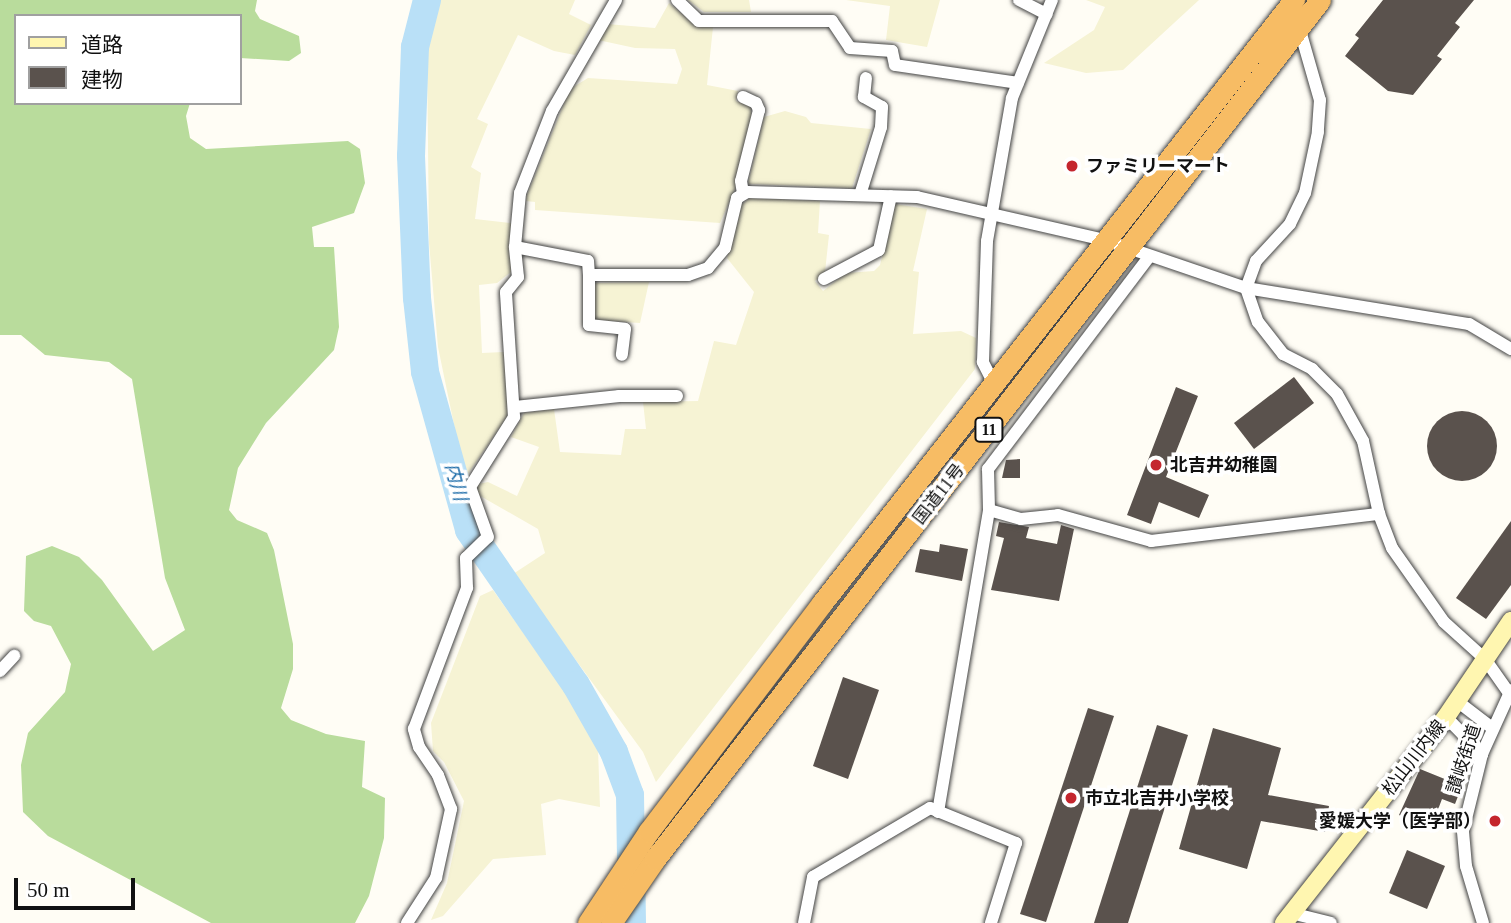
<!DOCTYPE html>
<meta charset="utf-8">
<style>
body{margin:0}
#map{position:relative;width:1511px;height:923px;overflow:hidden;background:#fffdf5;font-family:"Times New Roman","Noto Sans JP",serif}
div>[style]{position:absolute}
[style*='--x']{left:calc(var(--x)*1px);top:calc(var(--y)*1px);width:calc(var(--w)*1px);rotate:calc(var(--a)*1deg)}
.farmland>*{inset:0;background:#f6f3d4}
.forest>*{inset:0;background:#b9dc9c}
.river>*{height:28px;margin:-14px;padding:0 14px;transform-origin:14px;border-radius:14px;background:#b9e0f7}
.building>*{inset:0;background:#5a524d}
.round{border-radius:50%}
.roads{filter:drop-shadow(0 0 2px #444) drop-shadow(0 0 2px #444)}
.minor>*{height:12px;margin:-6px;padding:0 6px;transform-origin:6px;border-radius:6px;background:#fff}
.secondary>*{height:18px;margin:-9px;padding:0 9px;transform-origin:9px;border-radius:9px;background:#fff6b0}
.trunk>*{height:21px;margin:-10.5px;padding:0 10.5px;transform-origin:10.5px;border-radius:10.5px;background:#f7bc64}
.dots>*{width:19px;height:19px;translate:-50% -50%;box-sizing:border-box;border:4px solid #fff;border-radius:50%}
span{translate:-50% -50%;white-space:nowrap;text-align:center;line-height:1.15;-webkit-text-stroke:7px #fff;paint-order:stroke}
.shield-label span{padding:2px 5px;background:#fff;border:2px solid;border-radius:5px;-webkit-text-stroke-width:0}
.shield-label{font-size:16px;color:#111;font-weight:700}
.poi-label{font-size:18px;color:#111;font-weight:700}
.left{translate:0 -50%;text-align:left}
.right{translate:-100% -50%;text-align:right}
.street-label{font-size:18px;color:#111}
.water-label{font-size:19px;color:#1768a6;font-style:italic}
.legend{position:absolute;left:14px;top:14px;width:228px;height:91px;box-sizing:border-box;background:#fff;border:2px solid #a0a0a0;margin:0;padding:9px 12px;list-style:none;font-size:21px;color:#111}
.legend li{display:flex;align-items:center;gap:14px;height:35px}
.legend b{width:35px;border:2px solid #a0a0a0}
.scale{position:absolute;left:14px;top:878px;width:121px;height:32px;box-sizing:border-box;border:4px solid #111;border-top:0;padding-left:9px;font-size:21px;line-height:24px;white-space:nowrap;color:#111;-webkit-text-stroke:5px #fff;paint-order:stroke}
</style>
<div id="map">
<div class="farmland">
<i style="clip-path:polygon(438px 0,575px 0,569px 14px,591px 25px,575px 55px,554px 51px,518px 35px,477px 119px,488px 124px,471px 167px,481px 173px,475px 219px,511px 223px,511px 272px,497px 283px,479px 285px,482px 353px,504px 352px,509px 403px,507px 417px,465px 478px,438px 347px,429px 243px,427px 48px)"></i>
<i style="clip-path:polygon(688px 0,749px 0,751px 12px,704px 12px)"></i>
<i style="clip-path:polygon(846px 0,940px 0,927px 47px,886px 40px,890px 6px)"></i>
<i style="clip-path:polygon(1086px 0,1199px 0,1123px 70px,1086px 73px,1044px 63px,1094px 30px,1105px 7px)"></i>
<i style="clip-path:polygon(669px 3px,698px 27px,713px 27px,707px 85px,738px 91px,736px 101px,750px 106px,752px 118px,735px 189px,720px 223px,535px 210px,535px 202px,526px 201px,527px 195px,570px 89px,588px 78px,677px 84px,682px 69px,675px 49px,635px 48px,598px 40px,607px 24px,655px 28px)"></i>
<i style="clip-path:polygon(785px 111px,806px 117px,811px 123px,871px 129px,852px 188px,748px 184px,764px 117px)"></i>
<i style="clip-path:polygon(750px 198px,820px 201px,818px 233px,829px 235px,825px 272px,815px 281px,823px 291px,846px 273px,874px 271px,880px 265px,895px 204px,927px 209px,913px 271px,919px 272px,913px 334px,961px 331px,976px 338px,975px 369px,656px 782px,643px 752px,513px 574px,545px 553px,538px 529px,475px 493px,478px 484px,488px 482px,517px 496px,539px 447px,511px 437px,524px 413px,554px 409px,560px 452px,621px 455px,625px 429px,646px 429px,643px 402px,698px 401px,714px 341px,736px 345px,754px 292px,727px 258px,741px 205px)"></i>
<i style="clip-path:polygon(649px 282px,640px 323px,593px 320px,594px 283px)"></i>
<i style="clip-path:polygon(493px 590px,568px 696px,598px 748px,600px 807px,559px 799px,541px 804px,546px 855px,493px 859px,443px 916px,431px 920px,447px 883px,464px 801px,444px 762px,433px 751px,431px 723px,480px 596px)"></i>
</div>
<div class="forest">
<i style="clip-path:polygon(0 0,257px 0,255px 11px,260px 19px,299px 36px,301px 53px,289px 61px,240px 58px,240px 16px,16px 16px,16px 103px,190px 103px,186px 116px,190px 138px,206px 149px,348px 141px,360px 149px,365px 183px,354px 213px,312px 227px,314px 247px,334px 247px,339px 327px,334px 350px,266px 423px,238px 468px,229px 510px,237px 520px,267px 533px,274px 550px,293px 644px,293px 669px,281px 708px,291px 720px,326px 734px,365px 741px,362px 787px,385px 798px,384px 838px,369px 896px,355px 923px,211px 923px,48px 836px,23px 812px,21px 765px,28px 733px,65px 692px,71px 664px,51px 626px,34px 621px,24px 611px,26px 556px,52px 546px,79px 557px,102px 580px,153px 651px,185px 630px,165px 578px,132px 379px,109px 362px,45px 355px,21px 335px,0 335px)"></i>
</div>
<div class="river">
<i style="--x:427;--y:0;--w:49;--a:104.3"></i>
<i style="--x:415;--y:47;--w:109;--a:92.1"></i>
<i style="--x:411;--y:156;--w:142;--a:87.6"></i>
<i style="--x:417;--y:298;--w:74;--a:83.8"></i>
<i style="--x:425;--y:372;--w:164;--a:74.4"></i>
<i style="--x:469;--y:530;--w:188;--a:55.4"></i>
<i style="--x:576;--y:685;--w:77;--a:60.4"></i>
<i style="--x:614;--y:752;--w:46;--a:69.6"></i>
<i style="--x:630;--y:795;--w:128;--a:89.1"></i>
</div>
<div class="building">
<i style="clip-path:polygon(1383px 0,1474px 0,1455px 23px,1460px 27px,1437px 56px,1442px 59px,1413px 95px,1388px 91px,1345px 56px,1359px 38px,1355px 35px)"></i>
<i style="clip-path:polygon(1294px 377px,1314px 403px,1254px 449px,1234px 423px)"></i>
<i style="clip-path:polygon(1176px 387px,1198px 396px,1166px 477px,1209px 495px,1199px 518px,1159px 502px,1151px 524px,1127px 515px)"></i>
<i class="round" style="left:1427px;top:411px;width:70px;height:70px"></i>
<i style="clip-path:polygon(1020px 459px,1020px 478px,1002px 478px,1006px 460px)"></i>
<i style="clip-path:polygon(1511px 521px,1511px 585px,1486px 619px,1456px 598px)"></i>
<i style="clip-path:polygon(999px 522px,1029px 527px,1026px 538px,1057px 544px,1061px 525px,1074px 529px,1059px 601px,991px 590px,1004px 538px,996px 536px)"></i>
<i style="clip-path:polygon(940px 544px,968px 549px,962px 581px,915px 572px,920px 549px,939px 552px)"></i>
<i style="clip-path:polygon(843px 677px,879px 690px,848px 779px,813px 766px)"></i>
<i style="clip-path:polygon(1088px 708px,1114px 716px,1046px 922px,1020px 914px)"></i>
<i style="clip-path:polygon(1157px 725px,1188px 735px,1128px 923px,1094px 923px)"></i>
<i style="clip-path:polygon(1213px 728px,1281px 748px,1268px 795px,1329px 806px,1325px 832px,1261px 821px,1247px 869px,1179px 849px)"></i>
<i style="clip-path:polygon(1420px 769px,1462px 786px,1455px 804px,1442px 799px,1431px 828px,1399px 815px)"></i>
<i style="clip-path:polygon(1407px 850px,1445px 866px,1427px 909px,1389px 893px)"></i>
</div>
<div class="roads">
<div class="minor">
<i style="--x:677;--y:0;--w:30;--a:44"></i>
<i style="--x:699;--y:21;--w:133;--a:0"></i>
<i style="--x:832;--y:21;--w:32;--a:56"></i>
<i style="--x:850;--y:48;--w:42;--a:4.1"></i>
<i style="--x:892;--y:51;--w:14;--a:78"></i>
<i style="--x:895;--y:65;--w:124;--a:8.3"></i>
<i style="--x:1019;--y:0;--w:31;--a:27"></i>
<i style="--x:1299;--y:27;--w:76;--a:74"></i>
<i style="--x:1320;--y:100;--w:32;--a:94"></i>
<i style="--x:1318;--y:132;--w:62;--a:102"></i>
<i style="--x:1305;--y:193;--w:34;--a:116"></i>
<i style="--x:1290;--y:224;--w:50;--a:132.6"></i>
<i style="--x:1256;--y:261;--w:29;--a:110"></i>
<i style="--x:1246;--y:288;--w:36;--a:71"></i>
<i style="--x:1258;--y:322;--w:41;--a:52"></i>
<i style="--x:1283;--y:354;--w:33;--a:27"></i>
<i style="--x:1312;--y:369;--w:35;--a:45"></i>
<i style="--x:1337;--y:394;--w:54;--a:61"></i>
<i style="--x:1363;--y:441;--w:75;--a:77.6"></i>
<i style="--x:1379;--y:514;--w:36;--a:69"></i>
<i style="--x:1392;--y:548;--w:90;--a:54.9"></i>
<i style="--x:1444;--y:622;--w:55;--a:42.1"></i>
<i style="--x:1485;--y:659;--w:45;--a:54.9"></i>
<i style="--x:743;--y:97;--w:14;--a:25"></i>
<i style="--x:756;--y:103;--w:8;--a:67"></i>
<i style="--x:759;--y:110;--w:73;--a:104.2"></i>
<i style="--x:741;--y:181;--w:13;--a:81"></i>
<i style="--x:860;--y:195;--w:71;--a:-72.8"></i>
<i style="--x:881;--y:127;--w:20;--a:-87"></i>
<i style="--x:882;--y:107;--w:21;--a:-151"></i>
<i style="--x:864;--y:97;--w:19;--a:-84"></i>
<i style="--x:515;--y:247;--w:74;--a:10.9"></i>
<i style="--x:588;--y:261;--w:14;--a:86"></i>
<i style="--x:589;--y:275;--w:99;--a:0"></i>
<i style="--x:688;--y:275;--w:21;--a:-19"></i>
<i style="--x:708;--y:268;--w:26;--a:-50"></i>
<i style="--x:725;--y:248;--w:51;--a:-76.5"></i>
<i style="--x:737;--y:198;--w:12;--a:-31"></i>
<i style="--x:747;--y:192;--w:170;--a:1.7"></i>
<i style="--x:917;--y:197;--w:193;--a:12.9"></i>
<i style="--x:1105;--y:240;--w:149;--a:18.8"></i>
<i style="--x:1246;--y:288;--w:226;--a:9.2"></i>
<i style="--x:1469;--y:324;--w:49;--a:30.8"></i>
<i style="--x:589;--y:275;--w:50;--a:90"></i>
<i style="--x:589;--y:325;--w:36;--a:6"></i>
<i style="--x:625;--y:329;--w:26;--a:97"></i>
<i style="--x:824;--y:279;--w:62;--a:-27.8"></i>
<i style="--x:879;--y:250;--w:55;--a:-77.5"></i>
<i style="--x:994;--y:384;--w:25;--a:-117"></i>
<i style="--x:983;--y:362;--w:121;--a:-88.1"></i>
<i style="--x:987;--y:241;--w:145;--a:-80.1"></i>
<i style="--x:1012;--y:98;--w:106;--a:-67.8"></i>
<i style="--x:515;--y:407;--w:105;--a:-6"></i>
<i style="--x:619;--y:396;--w:58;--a:0"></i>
<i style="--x:989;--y:510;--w:33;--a:16"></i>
<i style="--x:1021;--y:519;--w:37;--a:-6"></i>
<i style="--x:1058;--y:515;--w:97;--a:15.6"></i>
<i style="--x:1151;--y:541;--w:230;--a:-6.8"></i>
<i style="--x:0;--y:671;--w:21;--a:-47"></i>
<i style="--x:1457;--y:701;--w:44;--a:37.6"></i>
<i style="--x:1446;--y:717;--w:52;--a:45.8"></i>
<i style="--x:938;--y:812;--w:306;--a:-80.4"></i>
<i style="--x:989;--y:510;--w:41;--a:-91.4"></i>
<i style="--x:988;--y:469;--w:266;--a:-52.8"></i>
<i style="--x:1291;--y:913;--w:41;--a:14"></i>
<i style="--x:407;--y:923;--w:54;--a:-57.2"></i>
<i style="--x:436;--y:878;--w:71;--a:-77.7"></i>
<i style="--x:451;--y:809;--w:36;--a:-111"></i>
<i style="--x:438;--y:775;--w:34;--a:-124"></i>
<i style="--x:419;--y:747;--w:19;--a:-106"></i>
<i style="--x:414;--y:729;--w:151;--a:-69.4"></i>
<i style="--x:467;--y:588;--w:30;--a:-92"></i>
<i style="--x:466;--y:558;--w:30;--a:-44"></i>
<i style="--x:488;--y:537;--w:53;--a:-109.8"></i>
<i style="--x:470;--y:487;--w:83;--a:-57.8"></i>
<i style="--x:514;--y:417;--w:125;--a:-93.7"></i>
<i style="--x:506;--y:292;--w:19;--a:-51"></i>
<i style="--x:518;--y:277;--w:30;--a:-96"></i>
<i style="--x:515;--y:247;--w:54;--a:-84.7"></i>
<i style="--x:520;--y:193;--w:88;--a:-68.7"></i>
<i style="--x:552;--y:111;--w:128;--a:-60"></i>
<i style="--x:804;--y:923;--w:47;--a:-78.9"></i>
<i style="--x:813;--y:877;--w:136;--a:-30.5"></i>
<i style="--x:930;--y:808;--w:93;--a:22.1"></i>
<i style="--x:1016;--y:843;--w:84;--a:107.4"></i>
<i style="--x:1483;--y:923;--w:59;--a:-106.6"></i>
<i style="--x:1466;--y:866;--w:35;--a:-95"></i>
<i style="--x:1463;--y:831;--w:79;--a:-76.1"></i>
<i style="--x:1482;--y:754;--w:70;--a:-65.6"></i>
</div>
<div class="secondary">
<i style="--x:1284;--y:923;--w:262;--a:-51.8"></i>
<i style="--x:1446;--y:717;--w:116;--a:-55.9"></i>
</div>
<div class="trunk">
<i style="--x:588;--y:923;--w:110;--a:-56.5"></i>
<i style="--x:649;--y:831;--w:286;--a:-52.8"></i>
<i style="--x:822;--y:603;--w:766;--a:-51.95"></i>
<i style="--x:611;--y:923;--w:78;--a:-55.5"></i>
<i style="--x:655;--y:859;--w:1086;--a:-52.25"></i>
</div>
</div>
<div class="dots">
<i style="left:1072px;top:166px;background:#c4262e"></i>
<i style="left:1156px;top:465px;background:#c4262e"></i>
<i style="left:1071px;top:798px;background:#c4262e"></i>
<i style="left:1495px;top:821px;background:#c4262e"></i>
</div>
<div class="shield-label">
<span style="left:989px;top:430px">11</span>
</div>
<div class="poi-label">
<span class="left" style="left:1086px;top:166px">ファミリーマート</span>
<span class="left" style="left:1170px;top:465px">北吉井幼稚園</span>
<span class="left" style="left:1085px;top:798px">市立北吉井小学校</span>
<span class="right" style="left:1481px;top:821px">愛媛大学（医学部）</span>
</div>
<div class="street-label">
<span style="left:939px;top:494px;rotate:-52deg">国道11号</span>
<span style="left:1414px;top:758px;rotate:-52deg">松山川内線</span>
<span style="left:1464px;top:759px;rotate:-72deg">讃岐街道</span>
</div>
<div class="water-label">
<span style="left:456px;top:482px;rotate:75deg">内川</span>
</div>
<ul class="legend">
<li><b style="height:9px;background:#fff6b0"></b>道路</li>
<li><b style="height:19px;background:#5a524d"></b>建物</li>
</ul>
<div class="scale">50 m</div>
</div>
